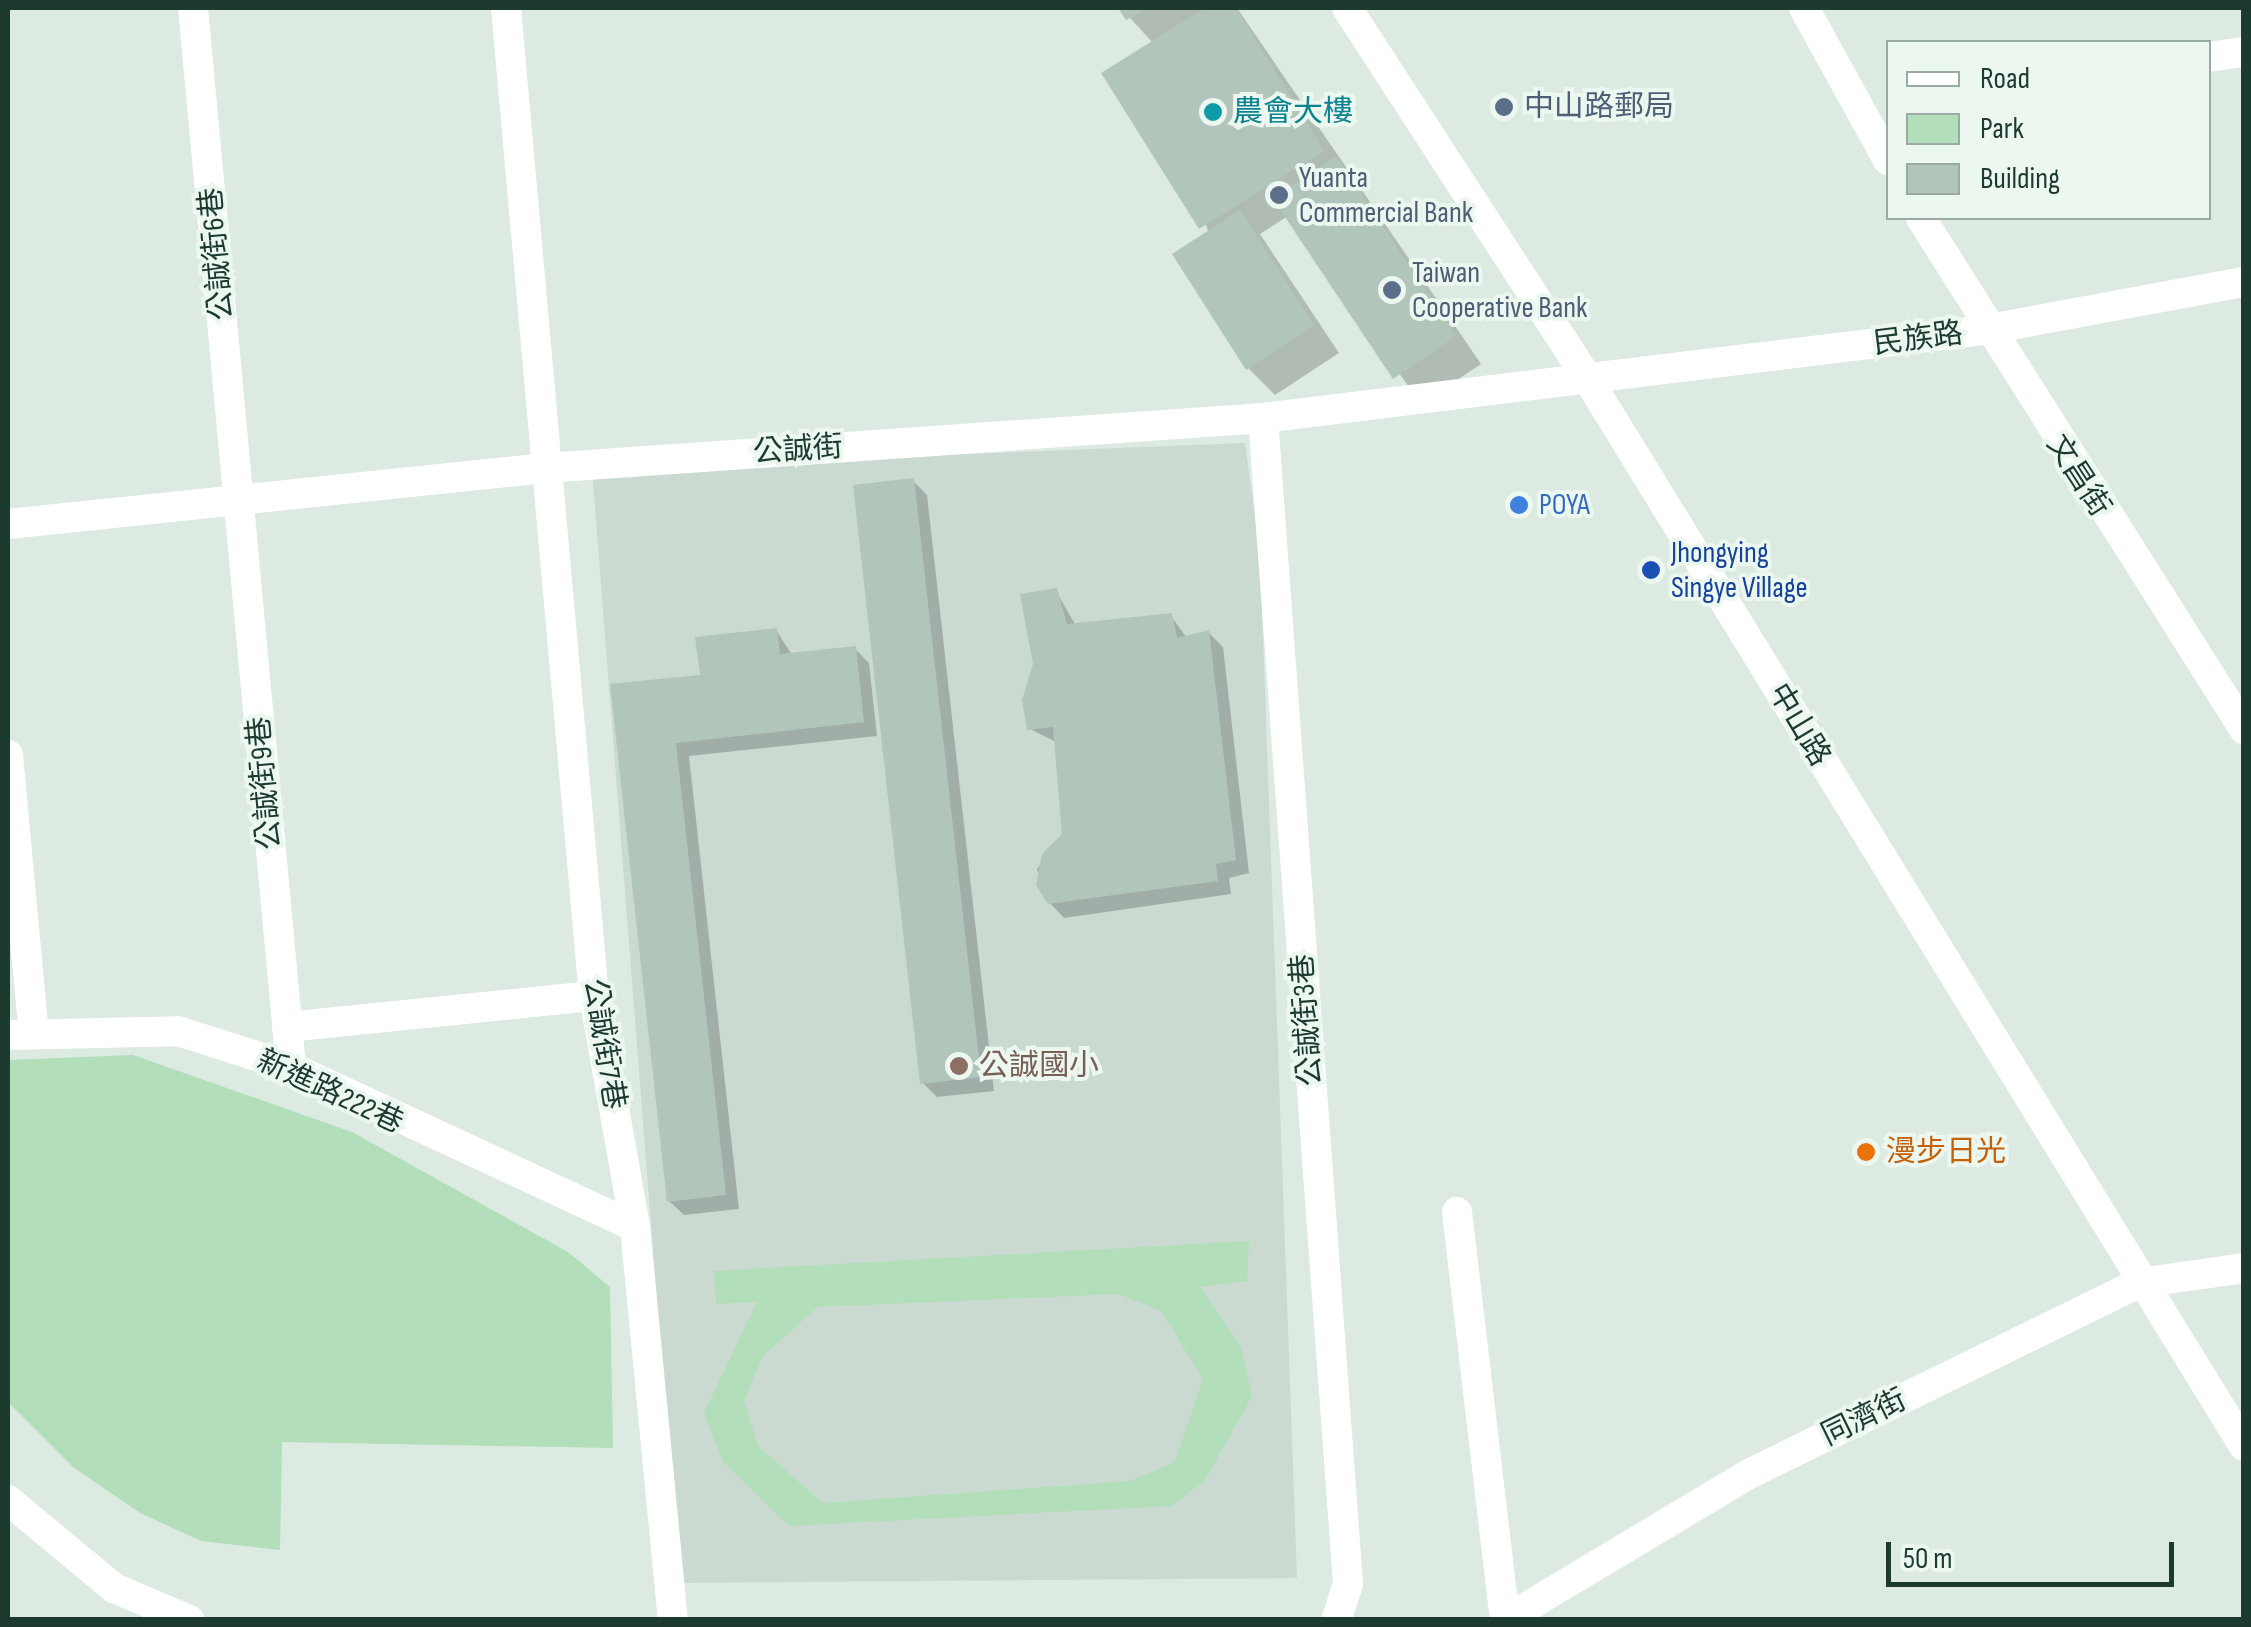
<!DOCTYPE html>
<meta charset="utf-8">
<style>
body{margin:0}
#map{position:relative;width:2251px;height:1627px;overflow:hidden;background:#dceae2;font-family:"Sofia Sans Condensed","Noto Sans TC",sans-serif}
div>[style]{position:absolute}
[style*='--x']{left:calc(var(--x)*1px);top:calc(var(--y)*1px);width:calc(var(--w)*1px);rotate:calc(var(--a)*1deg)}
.built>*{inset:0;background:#cadad1}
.green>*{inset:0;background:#b2deb9}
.shadow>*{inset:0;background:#0003}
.building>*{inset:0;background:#b1c5bb}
.minor>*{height:30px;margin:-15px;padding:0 15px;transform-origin:15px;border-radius:15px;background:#fff}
.dots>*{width:28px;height:28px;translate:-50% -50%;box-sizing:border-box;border:5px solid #ecf7f0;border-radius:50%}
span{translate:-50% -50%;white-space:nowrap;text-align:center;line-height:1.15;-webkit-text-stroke:8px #ecf7f0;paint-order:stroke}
.service-label{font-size:30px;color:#4e5e75}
.left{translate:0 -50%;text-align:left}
.culture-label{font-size:30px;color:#0d838f}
.street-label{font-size:30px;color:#1d3a2f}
.shop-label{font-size:30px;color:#366cbe}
.transit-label{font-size:30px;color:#164399}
.education-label{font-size:30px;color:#785e54}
.food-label{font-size:30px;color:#c56008}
.frame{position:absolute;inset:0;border:10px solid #1d3a2f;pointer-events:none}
.legend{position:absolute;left:1886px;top:40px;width:325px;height:180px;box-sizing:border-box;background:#ecf7f0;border:2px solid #99aba3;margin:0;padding:12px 18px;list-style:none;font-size:30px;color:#1d3a2f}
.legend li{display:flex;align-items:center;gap:20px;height:50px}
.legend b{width:50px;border:2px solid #99aba3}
.scale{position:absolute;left:1886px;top:1542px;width:288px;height:45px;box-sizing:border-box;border:5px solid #1d3a2f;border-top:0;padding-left:12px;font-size:30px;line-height:35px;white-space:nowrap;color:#1d3a2f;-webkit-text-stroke:8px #ecf7f0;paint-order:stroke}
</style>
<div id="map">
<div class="built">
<i style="clip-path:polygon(1245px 443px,1260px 553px,1297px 1578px,679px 1583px,592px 469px)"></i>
</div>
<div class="green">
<i style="clip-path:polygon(133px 1055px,352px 1132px,568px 1252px,610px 1287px,613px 1448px,282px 1442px,280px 1550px,201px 1541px,140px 1513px,73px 1467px,8px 1402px,8px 1060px)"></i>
<i style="clip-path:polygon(evenodd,1249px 1241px,1247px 1281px,1200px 1287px,1241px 1347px,1252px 1396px,1205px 1480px,1171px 1506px,789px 1526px,722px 1460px,704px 1413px,757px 1302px,716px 1304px,714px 1271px,1249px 1241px,1118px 1294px,1161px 1311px,1203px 1379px,1175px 1462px,1130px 1481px,823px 1503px,758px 1446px,744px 1401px,762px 1357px,818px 1307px,1118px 1294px)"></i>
</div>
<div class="shadow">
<i style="clip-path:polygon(1121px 8px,1237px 8px,1481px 364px,1421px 404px,1288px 216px,1260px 234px,1339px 353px,1275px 395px,1248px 368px,1153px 43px)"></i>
<i style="clip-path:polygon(913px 481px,927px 495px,994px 1091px,937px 1097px,923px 1083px)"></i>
<i style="clip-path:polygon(1056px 591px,1076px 626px,1171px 616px,1187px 638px,1209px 633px,1223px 647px,1249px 873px,1229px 878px,1231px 894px,1064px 918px,1050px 903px,1037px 869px,1065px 835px,1056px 742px,1030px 729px)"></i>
<i style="clip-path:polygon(776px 630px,792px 655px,855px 649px,869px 663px,877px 736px,689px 756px,739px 1209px,684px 1215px,669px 1201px,613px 687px,703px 677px)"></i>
</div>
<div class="building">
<i style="clip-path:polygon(1118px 8px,1147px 8px,1126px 20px)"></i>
<i style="clip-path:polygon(1205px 8px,1236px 8px,1324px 151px,1199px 229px,1101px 73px)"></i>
<i style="clip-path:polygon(1336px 156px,1456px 336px,1393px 379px,1273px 199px)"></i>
<i style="clip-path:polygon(1240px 210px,1314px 325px,1246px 370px,1172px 254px)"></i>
<i style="clip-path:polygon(914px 478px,981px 1077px,920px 1084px,853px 485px)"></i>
<i style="clip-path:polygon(1057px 588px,1067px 624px,1172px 613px,1177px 638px,1209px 630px,1236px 860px,1216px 864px,1218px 881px,1048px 904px,1036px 885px,1042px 854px,1062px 834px,1053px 727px,1027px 730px,1022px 700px,1033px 664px,1020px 594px)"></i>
<i style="clip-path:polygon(777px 628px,780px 654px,856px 646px,864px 722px,676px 743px,726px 1195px,667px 1202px,610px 684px,700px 675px,695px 637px)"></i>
</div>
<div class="minor">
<i style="--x:193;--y:8;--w:1064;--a:84.71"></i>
<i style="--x:506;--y:8;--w:992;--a:84.91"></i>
<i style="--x:594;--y:996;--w:235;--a:79.9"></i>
<i style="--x:635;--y:1227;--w:395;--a:84.5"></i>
<i style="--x:1347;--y:8;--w:445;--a:57"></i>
<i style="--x:1589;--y:381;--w:1250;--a:58.41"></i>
<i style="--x:1804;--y:8;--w:174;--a:61.1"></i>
<i style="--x:2208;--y:57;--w:36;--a:-8"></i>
<i style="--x:1921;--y:218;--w:605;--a:57.7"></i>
<i style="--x:1263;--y:418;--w:1169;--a:85.83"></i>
<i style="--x:1348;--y:1584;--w:38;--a:108"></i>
<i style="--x:8;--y:524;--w:540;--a:-5.95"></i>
<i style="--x:545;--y:468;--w:720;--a:-3.98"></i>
<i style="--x:1263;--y:418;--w:726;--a:-6.96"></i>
<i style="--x:1984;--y:330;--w:264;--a:-10.5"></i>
<i style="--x:8;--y:755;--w:280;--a:84.7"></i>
<i style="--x:287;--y:1027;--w:309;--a:-5.8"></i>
<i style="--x:8;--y:1035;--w:170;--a:-1.3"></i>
<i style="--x:178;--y:1031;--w:119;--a:17.7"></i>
<i style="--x:291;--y:1067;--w:379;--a:24.9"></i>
<i style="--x:1457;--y:1212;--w:411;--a:83.3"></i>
<i style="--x:1505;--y:1620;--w:284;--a:-30.9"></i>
<i style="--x:1749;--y:1474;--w:434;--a:-26.1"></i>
<i style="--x:2139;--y:1283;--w:106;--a:-8.1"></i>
<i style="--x:8;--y:1500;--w:138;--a:39.7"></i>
<i style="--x:114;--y:1588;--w:82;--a:23.1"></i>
</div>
<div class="dots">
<i style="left:1504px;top:107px;background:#5c6f8a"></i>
<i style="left:1213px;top:112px;background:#0f9aa8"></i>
<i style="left:1279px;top:195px;background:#5c6f8a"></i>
<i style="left:1392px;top:290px;background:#5c6f8a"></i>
<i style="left:1519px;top:505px;background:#3f7fe0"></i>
<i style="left:1651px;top:570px;background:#1a4fb4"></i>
<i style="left:959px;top:1066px;background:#8d6e63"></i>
<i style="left:1866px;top:1152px;background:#e8710a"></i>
</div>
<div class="service-label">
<span class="left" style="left:1524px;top:107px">中山路郵局</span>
<span class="left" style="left:1299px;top:195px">Yuanta<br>Commercial Bank</span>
<span class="left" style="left:1412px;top:290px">Taiwan<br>Cooperative Bank</span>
</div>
<div class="culture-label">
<span class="left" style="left:1233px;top:112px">農會大樓</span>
</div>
<div class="street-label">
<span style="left:217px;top:254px;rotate:-95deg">公誠街6巷</span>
<span style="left:1918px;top:339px;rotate:-7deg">民族路</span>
<span style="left:798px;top:450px;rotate:-4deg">公誠街</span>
<span style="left:2078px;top:476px;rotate:57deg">文昌街</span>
<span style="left:1799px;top:725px;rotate:59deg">中山路</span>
<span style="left:265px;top:783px;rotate:-95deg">公誠街9巷</span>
<span style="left:1307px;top:1020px;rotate:-94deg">公誠街3巷</span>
<span style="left:604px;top:1044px;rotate:81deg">公誠街7巷</span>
<span style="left:330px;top:1092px;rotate:25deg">新進路222巷</span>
<span style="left:1864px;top:1418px;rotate:-26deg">同濟街</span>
</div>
<div class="shop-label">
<span class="left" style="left:1539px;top:505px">POYA</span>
</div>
<div class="transit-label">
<span class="left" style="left:1671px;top:570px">Jhongying<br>Singye Village</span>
</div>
<div class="education-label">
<span class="left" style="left:979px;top:1066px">公誠國小</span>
</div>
<div class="food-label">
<span class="left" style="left:1886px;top:1152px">漫步日光</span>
</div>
<div class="frame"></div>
<ul class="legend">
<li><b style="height:12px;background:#fff"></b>Road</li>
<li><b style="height:28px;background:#b2deb9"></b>Park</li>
<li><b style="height:28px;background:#b1c5bb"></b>Building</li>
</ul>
<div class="scale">50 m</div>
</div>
